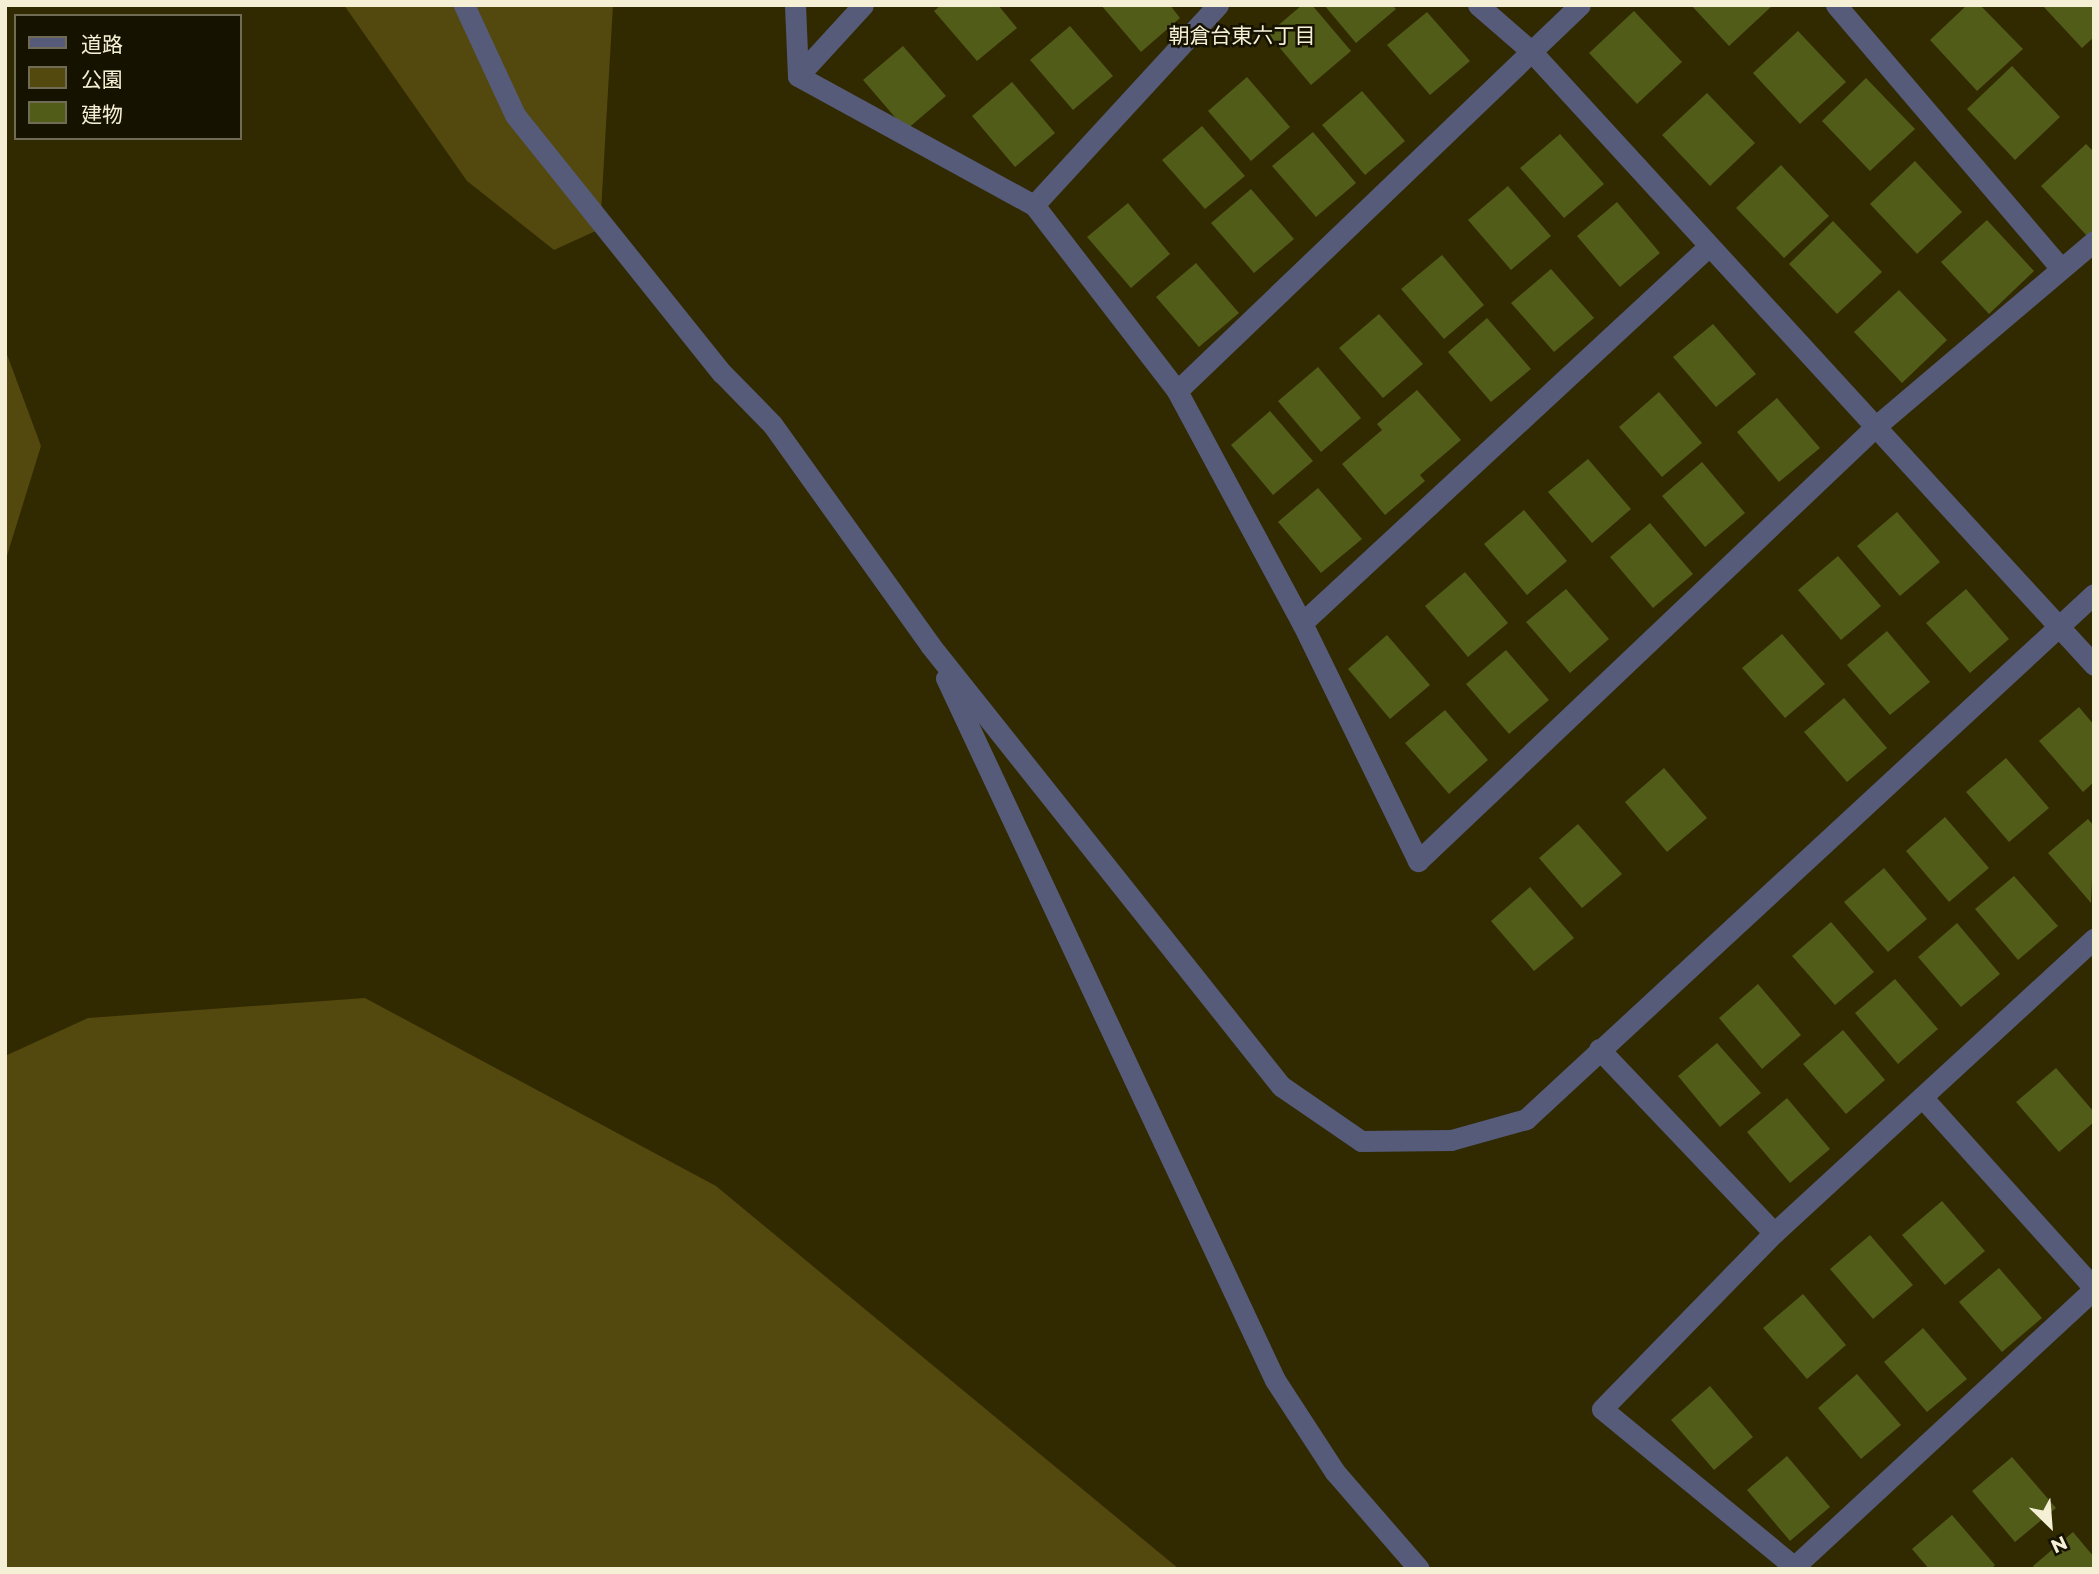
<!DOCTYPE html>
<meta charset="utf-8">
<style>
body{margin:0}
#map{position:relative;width:2099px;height:1574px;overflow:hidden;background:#312900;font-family:Montserrat,"Noto Sans JP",sans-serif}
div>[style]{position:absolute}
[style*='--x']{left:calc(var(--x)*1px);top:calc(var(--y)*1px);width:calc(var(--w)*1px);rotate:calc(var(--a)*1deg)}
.green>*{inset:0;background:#53480e}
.building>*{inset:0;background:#515c19}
.minor>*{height:21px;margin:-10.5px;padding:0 10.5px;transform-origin:10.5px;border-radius:10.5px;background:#565b7a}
span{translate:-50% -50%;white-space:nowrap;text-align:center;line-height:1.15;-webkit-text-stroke:5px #161200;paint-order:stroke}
.neighbourhood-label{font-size:21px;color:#f5f0d5}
.frame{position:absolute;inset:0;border:7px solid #f5f0d5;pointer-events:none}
.legend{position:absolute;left:14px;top:14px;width:228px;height:126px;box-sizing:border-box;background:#161200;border:2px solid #6f6b55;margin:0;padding:9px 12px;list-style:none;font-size:21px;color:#f5f0d5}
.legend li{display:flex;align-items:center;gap:14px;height:35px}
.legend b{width:35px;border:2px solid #6f6b55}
.north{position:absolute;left:2015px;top:1490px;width:70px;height:70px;-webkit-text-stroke:5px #161200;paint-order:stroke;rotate:155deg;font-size:19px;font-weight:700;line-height:28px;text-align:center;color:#f5f0d5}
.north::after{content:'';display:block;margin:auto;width:24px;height:32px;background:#f5f0d5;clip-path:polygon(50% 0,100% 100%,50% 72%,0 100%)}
</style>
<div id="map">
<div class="green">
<i style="clip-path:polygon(344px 5px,613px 5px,600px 229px,554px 250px,467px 181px)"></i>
<i style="clip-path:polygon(5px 349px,41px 446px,5px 562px)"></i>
<i style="clip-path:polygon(365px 998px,716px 1186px,1179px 1569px,5px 1569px,5px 1056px,88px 1018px)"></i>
</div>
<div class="building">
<i style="clip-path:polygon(941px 5px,998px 5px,1017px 28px,977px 61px,934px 11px)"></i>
<i style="clip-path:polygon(1101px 5px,1170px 5px,1180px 18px,1141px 52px)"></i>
<i style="clip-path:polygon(1302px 5px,1312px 5px,1351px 51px,1311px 85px,1268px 34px)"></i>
<i style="clip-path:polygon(1324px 5px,1392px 5px,1396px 9px,1356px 43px)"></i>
<i style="clip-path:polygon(1691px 5px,1773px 5px,1729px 46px)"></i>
<i style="clip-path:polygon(1967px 5px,1980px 5px,2023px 49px,1977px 91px,1930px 40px)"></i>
<i style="clip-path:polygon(2042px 5px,2094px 5px,2094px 37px,2082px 48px)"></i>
<i style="clip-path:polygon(1634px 11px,1682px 62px,1637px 104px,1589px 53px)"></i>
<i style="clip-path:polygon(1427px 12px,1470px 61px,1430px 95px,1387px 45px)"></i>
<i style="clip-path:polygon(1070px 26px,1113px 76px,1073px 110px,1030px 60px)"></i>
<i style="clip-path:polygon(1798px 31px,1846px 82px,1800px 124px,1753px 73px)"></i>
<i style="clip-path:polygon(903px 46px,946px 96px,906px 130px,863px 80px)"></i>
<i style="clip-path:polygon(2012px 66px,2060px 117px,2015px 160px,1967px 109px)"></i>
<i style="clip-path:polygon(1247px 77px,1290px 127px,1251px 161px,1208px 111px)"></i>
<i style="clip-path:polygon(1866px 78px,1915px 129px,1870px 171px,1822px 121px)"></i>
<i style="clip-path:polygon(1012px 82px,1055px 133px,1015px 167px,972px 116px)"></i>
<i style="clip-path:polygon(1362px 91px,1405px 141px,1365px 175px,1322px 125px)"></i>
<i style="clip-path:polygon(1707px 93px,1755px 143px,1710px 186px,1662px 135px)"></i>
<i style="clip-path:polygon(1202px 126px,1245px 176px,1205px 209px,1162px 160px)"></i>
<i style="clip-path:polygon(1313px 132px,1356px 183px,1316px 217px,1272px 166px)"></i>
<i style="clip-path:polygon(1560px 134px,1604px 184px,1564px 218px,1520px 168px)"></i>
<i style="clip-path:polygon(2086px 144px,2094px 152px,2094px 232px,2088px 237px,2041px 186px)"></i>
<i style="clip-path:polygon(1915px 161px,1962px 212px,1917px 254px,1870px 204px)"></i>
<i style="clip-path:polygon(1781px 165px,1829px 216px,1784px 258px,1736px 208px)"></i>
<i style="clip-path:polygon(1508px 186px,1551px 236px,1511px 270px,1468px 220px)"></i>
<i style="clip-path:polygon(1251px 189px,1294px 239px,1254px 273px,1211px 223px)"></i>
<i style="clip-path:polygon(1617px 202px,1660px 253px,1620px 287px,1577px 236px)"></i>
<i style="clip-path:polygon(1128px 203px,1170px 254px,1131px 288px,1087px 237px)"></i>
<i style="clip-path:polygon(1987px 220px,2034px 271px,1989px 314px,1941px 262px)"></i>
<i style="clip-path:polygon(1833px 221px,1882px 272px,1837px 314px,1789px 264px)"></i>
<i style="clip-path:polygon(1442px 255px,1484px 305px,1444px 339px,1401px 289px)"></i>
<i style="clip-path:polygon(1196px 263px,1239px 313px,1199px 347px,1156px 297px)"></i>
<i style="clip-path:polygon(1551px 269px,1594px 318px,1554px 352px,1511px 303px)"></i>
<i style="clip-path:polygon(1899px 290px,1947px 340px,1902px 383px,1854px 332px)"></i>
<i style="clip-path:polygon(1379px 314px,1423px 364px,1383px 398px,1339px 348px)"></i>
<i style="clip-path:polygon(1487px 318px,1531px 369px,1491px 402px,1448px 352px)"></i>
<i style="clip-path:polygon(1713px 324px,1756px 374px,1716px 407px,1673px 357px)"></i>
<i style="clip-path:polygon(1318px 367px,1361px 418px,1321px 452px,1278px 401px)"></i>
<i style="clip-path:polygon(1417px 390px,1461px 440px,1420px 475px,1425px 481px,1385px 515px,1342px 464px,1382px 430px,1377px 424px)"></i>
<i style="clip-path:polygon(1659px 392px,1702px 443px,1662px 477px,1619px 427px)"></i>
<i style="clip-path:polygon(1777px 398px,1820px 448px,1779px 482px,1737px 432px)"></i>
<i style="clip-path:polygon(1270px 411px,1313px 461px,1273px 495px,1231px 445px)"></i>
<i style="clip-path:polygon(1588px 459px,1631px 509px,1592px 543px,1548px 492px)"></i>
<i style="clip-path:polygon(1702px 462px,1745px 513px,1705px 547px,1662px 496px)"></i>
<i style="clip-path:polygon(1318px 488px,1362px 539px,1321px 573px,1278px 522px)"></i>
<i style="clip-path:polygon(1524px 510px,1567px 561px,1527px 595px,1484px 544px)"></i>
<i style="clip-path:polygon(1897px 512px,1940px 562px,1900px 596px,1857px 546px)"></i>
<i style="clip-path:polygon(1650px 523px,1693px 574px,1653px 608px,1610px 557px)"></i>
<i style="clip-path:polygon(1838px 556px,1881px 606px,1841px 640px,1798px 590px)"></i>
<i style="clip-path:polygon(1465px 572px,1508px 623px,1468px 657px,1425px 606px)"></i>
<i style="clip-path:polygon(1566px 589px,1609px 639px,1570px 673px,1526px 622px)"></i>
<i style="clip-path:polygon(1966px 589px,2009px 639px,1970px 673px,1926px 623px)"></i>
<i style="clip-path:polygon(1887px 631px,1930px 682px,1890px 715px,1847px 665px)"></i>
<i style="clip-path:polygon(1782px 634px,1825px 684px,1785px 718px,1742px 668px)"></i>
<i style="clip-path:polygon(1387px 635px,1430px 685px,1390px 719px,1348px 669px)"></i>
<i style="clip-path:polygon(1506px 650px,1549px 700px,1509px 734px,1466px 684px)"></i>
<i style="clip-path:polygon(1844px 698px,1887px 748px,1847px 782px,1804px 732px)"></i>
<i style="clip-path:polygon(2079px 707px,2094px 725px,2094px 782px,2083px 792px,2039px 741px)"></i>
<i style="clip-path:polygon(1445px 710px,1488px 760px,1449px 794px,1405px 743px)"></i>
<i style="clip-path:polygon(2006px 758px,2049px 808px,2009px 842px,1966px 792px)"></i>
<i style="clip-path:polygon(1664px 768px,1707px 818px,1667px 852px,1625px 802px)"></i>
<i style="clip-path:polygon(1945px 817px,1989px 868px,1949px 902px,1906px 851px)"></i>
<i style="clip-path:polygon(2088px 819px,2094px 826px,2091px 903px,2048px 853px)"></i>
<i style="clip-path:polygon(1578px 824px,1622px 874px,1582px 908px,1539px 858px)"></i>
<i style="clip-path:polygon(1884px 868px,1927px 919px,1888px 952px,1844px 902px)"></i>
<i style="clip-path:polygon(2014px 876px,2058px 926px,2018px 960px,1975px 909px)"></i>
<i style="clip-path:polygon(1530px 887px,1574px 938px,1534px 971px,1491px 921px)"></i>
<i style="clip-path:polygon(1831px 922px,1874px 972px,1835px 1005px,1792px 956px)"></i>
<i style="clip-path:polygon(1957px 923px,2000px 974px,1961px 1007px,1918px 957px)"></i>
<i style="clip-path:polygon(1895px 979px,1938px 1029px,1898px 1064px,1855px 1013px)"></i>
<i style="clip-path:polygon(1758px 984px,1801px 1035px,1762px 1069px,1719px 1018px)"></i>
<i style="clip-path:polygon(1843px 1030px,1885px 1080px,1846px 1114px,1803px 1064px)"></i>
<i style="clip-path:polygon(1717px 1043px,1761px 1093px,1720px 1127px,1678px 1076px)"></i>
<i style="clip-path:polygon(2056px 1068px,2094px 1112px,2094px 1122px,2059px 1152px,2016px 1102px)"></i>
<i style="clip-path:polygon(1787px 1098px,1830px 1149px,1790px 1183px,1747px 1132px)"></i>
<i style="clip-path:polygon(1942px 1201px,1985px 1251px,1945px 1285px,1902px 1235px)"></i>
<i style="clip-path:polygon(1870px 1235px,1913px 1285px,1873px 1319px,1830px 1269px)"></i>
<i style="clip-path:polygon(1999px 1268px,2042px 1318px,2002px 1352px,1959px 1302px)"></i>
<i style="clip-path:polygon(1803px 1294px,1846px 1345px,1807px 1379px,1763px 1328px)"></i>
<i style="clip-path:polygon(1923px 1328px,1967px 1379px,1927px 1412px,1884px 1362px)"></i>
<i style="clip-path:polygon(1857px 1374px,1901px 1425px,1861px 1459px,1818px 1408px)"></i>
<i style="clip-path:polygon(1710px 1386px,1753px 1437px,1714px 1470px,1671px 1420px)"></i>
<i style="clip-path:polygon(1787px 1456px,1830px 1507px,1790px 1541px,1747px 1490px)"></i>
<i style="clip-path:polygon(2012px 1457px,2056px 1508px,2015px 1542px,1972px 1491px)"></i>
<i style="clip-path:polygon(1952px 1515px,1995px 1565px,1991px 1569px,1929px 1569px,1912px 1549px)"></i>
<i style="clip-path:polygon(2073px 1532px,2094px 1557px,2094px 1569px,2035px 1569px,2033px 1566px)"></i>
</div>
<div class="minor">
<i style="--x:464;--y:5;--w:121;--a:65.1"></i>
<i style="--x:515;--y:115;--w:331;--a:51.3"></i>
<i style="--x:722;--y:373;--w:71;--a:45.6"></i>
<i style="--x:772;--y:424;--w:272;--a:54.4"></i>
<i style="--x:930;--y:645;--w:564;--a:51.48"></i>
<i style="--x:1281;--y:1086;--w:97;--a:34.5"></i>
<i style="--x:1361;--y:1141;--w:90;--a:-0.6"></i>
<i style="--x:1451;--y:1140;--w:78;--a:-15.6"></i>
<i style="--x:1526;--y:1119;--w:773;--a:-42.75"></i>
<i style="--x:795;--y:5;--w:71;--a:87.6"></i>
<i style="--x:1478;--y:5;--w:70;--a:41"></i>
<i style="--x:1531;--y:51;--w:833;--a:47.48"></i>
<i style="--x:1836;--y:5;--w:345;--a:49.5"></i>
<i style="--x:798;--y:76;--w:269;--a:28.7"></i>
<i style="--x:1034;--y:205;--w:235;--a:52.4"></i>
<i style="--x:1177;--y:391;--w:264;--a:61.7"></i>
<i style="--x:1302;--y:623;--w:265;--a:64"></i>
<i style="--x:1418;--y:861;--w:630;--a:-43.52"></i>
<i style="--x:1875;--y:427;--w:287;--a:-40.3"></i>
<i style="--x:798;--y:76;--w:96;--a:-47.5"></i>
<i style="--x:1034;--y:205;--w:272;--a:-47.4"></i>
<i style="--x:1177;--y:391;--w:558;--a:-43.77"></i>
<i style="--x:1302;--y:623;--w:555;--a:-42.81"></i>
<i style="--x:946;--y:678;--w:775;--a:64.89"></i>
<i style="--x:1275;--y:1380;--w:110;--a:56.9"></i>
<i style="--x:1335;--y:1472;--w:128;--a:49.1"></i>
<i style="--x:1599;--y:1049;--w:254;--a:46.4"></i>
<i style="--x:1922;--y:1097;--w:257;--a:48"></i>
<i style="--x:1795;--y:1566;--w:408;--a:-42.8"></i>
<i style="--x:1797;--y:1569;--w:252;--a:-140.6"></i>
<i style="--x:1602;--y:1409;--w:246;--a:-45.7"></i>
<i style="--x:1774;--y:1233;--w:435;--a:-42.6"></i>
</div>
<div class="neighbourhood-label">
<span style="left:1242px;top:36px">朝倉台東六丁目</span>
</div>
<div class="frame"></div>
<ul class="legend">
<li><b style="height:9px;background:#565b7a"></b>道路</li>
<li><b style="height:19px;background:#53480e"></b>公園</li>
<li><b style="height:19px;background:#515c19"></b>建物</li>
</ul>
<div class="north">N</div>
</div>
